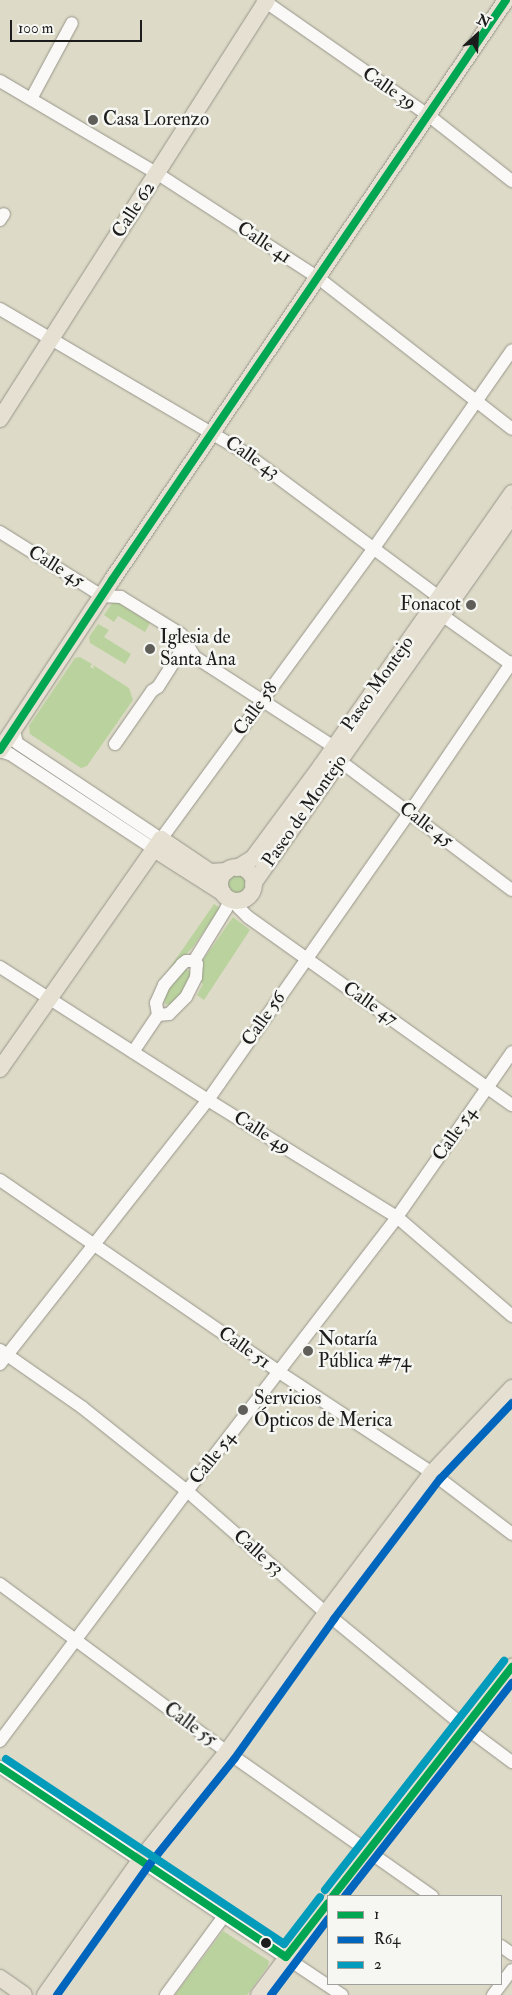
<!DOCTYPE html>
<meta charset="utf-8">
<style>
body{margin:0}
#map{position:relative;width:512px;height:1995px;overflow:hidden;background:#dddac7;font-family:"IM FELL Double Pica",serif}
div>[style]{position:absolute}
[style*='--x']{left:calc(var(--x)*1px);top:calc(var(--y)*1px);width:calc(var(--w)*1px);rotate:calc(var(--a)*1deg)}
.green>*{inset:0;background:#bad39e}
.round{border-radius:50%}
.roads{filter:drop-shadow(0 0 1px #97958a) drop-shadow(0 0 1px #97958a)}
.minor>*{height:12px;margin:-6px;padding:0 6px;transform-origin:6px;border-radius:6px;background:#faf9f7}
.major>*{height:16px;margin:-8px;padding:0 8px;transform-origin:8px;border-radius:8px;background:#e5e0d2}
.major>.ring{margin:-8px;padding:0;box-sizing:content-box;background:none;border:16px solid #e5e0d2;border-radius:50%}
.bus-1>*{height:8px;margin:-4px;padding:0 4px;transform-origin:4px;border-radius:4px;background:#00a651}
.bus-2>*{height:8px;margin:-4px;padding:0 4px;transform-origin:4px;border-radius:4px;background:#0065bd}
.bus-3>*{height:8px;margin:-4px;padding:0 4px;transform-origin:4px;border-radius:4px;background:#039bbc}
.dots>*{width:14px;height:14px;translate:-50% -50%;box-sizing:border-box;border:2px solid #f6f6f2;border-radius:50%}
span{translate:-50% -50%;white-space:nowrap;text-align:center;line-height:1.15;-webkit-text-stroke:5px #f6f6f2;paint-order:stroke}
.street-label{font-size:19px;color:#1c1c1c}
.poi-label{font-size:19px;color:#1c1c1c}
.left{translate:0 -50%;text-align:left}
.right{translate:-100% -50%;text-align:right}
.legend{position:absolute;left:327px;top:1895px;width:175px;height:90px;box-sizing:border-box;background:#f6f6f2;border:1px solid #9f9f9c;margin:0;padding:6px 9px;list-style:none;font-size:15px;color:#1c1c1c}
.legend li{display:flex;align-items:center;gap:10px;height:25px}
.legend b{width:25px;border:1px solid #9f9f9c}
.north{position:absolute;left:452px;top:10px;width:50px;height:50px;-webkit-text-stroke:4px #f6f6f2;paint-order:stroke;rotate:25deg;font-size:14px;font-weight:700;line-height:20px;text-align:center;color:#1c1c1c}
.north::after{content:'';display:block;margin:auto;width:18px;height:22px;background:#1c1c1c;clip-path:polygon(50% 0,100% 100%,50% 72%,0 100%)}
.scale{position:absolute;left:10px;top:20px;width:132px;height:22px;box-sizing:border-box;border:2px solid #1c1c1c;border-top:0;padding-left:6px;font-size:15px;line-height:18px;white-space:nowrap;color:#1c1c1c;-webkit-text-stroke:4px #f6f6f2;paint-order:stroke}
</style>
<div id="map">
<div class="green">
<i style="clip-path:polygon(117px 602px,150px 623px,145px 632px,118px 616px,114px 622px,104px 615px,112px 603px)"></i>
<i style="clip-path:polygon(98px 624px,109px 630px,104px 637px,131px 654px,125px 664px,90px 643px,89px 637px)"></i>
<i style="clip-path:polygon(80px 657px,92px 664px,90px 667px,94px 669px,93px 665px,129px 688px,133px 700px,87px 766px,81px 768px,30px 734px,29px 726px,75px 658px)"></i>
<i class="round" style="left:226px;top:873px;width:22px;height:22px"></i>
<i style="clip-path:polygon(214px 904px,220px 908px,193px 947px,162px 979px)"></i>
<i style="clip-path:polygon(233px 917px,250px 930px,204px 1000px,197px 995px,203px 984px,201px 982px,203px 960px)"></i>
<i style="clip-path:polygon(184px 968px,191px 972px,189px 984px,171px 1005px,165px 1004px,164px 994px)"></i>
<i style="clip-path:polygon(223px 1931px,269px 1961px,268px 1966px,247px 1995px,175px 1995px)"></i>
</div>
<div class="roads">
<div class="minor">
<i style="--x:263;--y:0;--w:201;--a:34.9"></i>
<i style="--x:428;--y:115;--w:107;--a:38.2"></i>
<i style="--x:0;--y:81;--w:183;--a:30.5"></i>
<i style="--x:158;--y:174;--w:189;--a:32.9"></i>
<i style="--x:317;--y:277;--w:247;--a:37.9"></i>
<i style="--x:31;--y:99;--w:86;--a:-61.7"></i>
<i style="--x:0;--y:220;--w:7;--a:-56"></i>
<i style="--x:0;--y:309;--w:284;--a:30.4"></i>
<i style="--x:245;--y:453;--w:242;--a:36.6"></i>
<i style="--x:0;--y:532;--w:120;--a:32.1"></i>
<i style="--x:102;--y:596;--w:19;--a:3"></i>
<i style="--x:121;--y:597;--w:70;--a:31.7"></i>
<i style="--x:181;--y:634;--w:27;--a:59"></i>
<i style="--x:195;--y:657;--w:166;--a:32.9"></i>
<i style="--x:442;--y:615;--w:86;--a:35.5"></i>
<i style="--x:14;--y:731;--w:12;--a:76"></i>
<i style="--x:17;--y:743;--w:173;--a:33.7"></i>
<i style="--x:161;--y:839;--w:361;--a:-53.8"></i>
<i style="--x:374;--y:548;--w:241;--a:-55.1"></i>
<i style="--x:115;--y:744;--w:65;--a:-55.1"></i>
<i style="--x:152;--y:691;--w:7;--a:-34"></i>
<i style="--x:158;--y:687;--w:52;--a:-57.5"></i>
<i style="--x:0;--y:751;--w:10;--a:17"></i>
<i style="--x:10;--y:754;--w:173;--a:33.4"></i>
<i style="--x:340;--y:761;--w:215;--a:36.9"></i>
<i style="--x:231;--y:900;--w:24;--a:45"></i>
<i style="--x:248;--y:917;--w:324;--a:35.5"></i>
<i style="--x:194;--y:961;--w:61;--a:-58.4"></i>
<i style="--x:226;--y:909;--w:10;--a:-66"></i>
<i style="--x:0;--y:967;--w:247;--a:32.6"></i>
<i style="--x:208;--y:1100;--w:222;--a:31.8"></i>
<i style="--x:397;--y:1217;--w:152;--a:40.7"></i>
<i style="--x:158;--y:1015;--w:11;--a:-5"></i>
<i style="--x:169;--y:1014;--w:24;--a:-45"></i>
<i style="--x:186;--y:997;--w:22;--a:-63"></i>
<i style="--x:196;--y:977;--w:13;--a:-86"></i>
<i style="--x:197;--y:964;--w:4;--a:-135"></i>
<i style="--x:158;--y:1015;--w:12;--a:-99"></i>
<i style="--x:156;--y:1003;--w:20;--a:-66"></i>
<i style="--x:164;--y:985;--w:28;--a:-49"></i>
<i style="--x:182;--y:964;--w:5;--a:-37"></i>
<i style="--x:186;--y:961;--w:8;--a:0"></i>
<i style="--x:133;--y:1052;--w:45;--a:-56"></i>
<i style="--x:0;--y:1180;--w:339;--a:34.5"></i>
<i style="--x:279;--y:1372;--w:183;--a:33.4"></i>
<i style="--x:432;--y:1473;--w:101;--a:37.3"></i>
<i style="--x:0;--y:1350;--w:101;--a:34.9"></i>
<i style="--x:83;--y:1408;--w:133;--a:38.6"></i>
<i style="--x:187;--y:1491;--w:185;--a:41.3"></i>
<i style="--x:326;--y:1613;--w:180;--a:39.4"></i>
<i style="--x:465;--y:1727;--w:59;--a:36.7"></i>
<i style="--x:0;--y:1364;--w:336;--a:-51.8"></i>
<i style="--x:208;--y:1100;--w:352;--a:-55"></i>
<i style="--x:410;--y:812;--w:181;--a:-55.8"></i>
<i style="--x:0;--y:1584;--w:282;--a:36.5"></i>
<i style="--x:227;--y:1752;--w:251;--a:35.1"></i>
<i style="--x:0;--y:1741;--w:312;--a:-53.2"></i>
<i style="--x:187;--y:1491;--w:345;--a:-52.5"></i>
<i style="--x:397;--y:1217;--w:201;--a:-55.1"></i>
<i style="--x:0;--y:1767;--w:411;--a:33.7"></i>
<i style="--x:501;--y:1946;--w:14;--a:36"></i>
<i style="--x:166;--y:1995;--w:98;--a:-53.7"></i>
<i style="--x:493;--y:1995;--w:31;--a:-53"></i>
</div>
<div class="major">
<i style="--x:0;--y:419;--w:497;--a:-57.5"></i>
<i style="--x:0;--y:750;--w:204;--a:-56.6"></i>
<i style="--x:112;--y:580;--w:701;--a:-55.81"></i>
<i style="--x:154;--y:849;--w:82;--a:32.5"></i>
<i class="ring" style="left:220px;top:867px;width:18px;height:18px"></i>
<i style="--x:237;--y:868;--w:19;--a:-32"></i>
<i style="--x:253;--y:858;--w:114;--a:-53.5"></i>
<i style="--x:321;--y:766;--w:333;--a:-55"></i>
<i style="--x:253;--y:884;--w:450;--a:-54.9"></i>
<i style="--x:0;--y:1069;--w:281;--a:-55"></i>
<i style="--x:161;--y:839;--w:59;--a:34"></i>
<i style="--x:210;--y:872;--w:17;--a:-3"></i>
<i style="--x:333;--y:1896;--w:291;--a:-52"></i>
<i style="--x:0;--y:1978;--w:29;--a:35"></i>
<i style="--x:45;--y:1995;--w:166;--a:-54.8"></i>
<i style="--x:141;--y:1859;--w:137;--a:-51.2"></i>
<i style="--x:227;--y:1752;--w:171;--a:-54.5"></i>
<i style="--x:326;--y:1613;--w:176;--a:-52.9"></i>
<i style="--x:432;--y:1473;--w:117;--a:-46.7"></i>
<i style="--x:259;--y:1995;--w:115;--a:-53.1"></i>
</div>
</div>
<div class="bus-1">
<i style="--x:0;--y:750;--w:204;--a:-56.6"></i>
<i style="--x:112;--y:580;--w:701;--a:-55.81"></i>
<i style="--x:0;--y:1767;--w:343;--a:33.6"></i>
<i style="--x:286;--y:1957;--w:68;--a:-52.1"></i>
<i style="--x:333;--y:1896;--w:291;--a:-52"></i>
</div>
<div class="bus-2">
<i style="--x:345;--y:1896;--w:271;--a:-51.9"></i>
<i style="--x:57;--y:1995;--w:159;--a:-54.7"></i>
<i style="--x:149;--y:1865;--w:137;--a:-51.2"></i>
<i style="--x:235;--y:1758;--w:171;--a:-54.5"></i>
<i style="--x:334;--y:1619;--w:176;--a:-52.9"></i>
<i style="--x:440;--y:1479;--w:105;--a:-46.5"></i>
<i style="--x:271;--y:1995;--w:95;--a:-53.1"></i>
</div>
<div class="bus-3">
<i style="--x:6;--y:1759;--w:334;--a:33.6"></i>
<i style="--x:284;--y:1944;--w:59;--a:-52.5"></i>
<i style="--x:325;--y:1890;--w:291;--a:-52"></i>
</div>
<div class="dots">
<i style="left:93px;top:120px;background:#605e58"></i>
<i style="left:471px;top:605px;background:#605e58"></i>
<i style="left:150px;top:649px;background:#605e58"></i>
<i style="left:308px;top:1351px;background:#605e58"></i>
<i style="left:243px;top:1410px;background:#605e58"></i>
<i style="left:266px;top:1943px;background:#1c1c1c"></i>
</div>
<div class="street-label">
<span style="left:389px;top:89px;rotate:34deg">Calle 39</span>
<span style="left:134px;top:210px;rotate:-57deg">Calle 62</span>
<span style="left:264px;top:243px;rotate:33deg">Calle 41</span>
<span style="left:252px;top:458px;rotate:34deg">Calle 43</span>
<span style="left:56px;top:567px;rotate:32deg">Calle 45</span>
<span style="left:378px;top:684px;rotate:-55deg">Paseo Montejo</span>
<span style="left:256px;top:709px;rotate:-54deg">Calle 58</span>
<span style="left:305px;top:811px;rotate:-55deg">Paseo de Montejo</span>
<span style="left:426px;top:825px;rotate:37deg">Calle 45</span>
<span style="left:370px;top:1004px;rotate:35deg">Calle 47</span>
<span style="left:264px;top:1019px;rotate:-55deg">Calle 56</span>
<span style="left:262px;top:1133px;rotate:32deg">Calle 49</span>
<span style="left:455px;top:1134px;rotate:-55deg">Calle 54</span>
<span style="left:244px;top:1348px;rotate:35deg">Calle 51</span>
<span style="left:213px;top:1458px;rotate:-52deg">Calle 54</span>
<span style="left:258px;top:1553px;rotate:41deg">Calle 53</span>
<span style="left:190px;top:1725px;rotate:36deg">Calle 55</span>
</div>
<div class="poi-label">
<span class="left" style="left:103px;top:120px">Casa Lorenzo</span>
<span class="right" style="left:461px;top:605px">Fonacot</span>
<span class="left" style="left:160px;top:649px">Iglesia de<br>Santa Ana</span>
<span class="left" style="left:318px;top:1351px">Notaría<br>Pública #74</span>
<span class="left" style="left:254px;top:1410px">Servicios<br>Ópticos de Merica</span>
</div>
<ul class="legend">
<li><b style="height:6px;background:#00a651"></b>1</li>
<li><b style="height:6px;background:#0065bd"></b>R64</li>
<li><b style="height:6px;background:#039bbc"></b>2</li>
</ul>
<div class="north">N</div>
<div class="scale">100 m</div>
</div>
